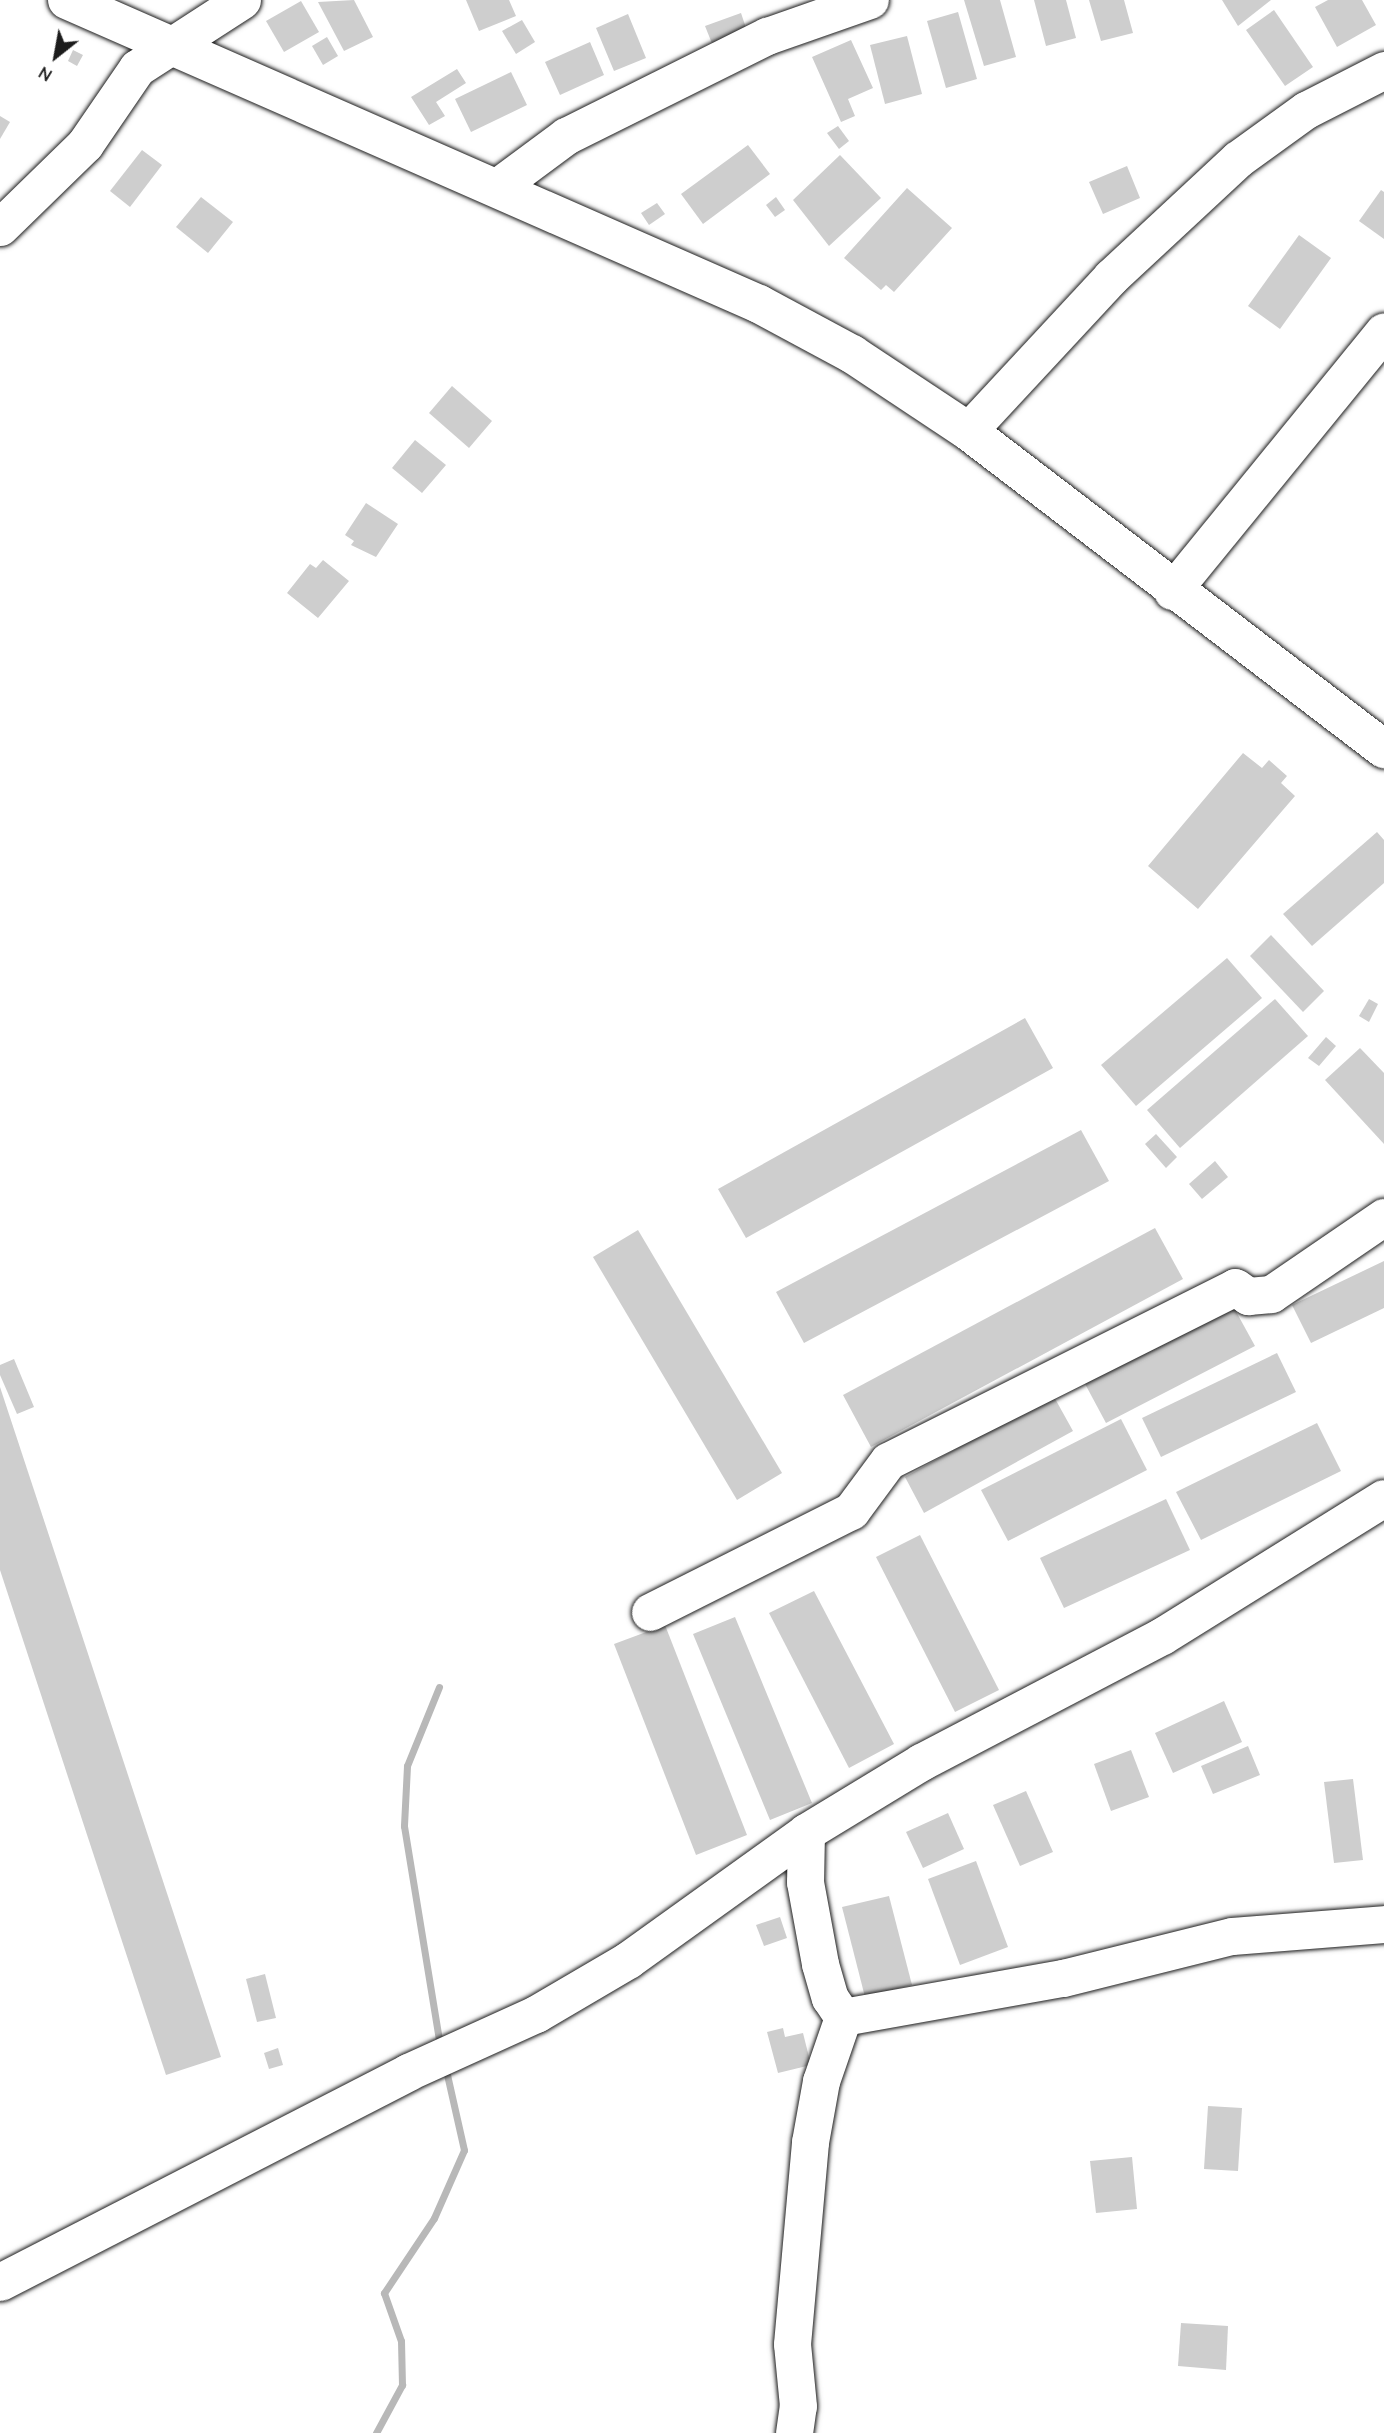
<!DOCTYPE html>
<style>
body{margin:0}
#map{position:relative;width:1384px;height:2433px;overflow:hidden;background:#fff;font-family:"Comic Neue",sans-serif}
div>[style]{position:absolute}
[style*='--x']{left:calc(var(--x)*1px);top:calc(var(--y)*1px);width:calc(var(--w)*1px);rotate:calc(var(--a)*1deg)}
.stream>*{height:7px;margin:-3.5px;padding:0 3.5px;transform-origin:3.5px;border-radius:3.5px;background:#b8b8b8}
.building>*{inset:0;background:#cecece}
.roads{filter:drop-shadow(0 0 2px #1c1c1c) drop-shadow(0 0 2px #1c1c1c)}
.minor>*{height:37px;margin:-18.5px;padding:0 18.5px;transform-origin:18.5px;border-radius:18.5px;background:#fff}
.major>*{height:38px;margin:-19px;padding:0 19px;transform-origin:19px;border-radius:19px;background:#fff}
span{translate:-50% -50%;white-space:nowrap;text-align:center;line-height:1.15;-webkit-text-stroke:5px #fff;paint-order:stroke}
.north{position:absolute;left:21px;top:21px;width:70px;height:70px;-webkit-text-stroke:5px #fff;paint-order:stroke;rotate:211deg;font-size:19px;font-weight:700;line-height:28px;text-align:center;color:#1c1c1c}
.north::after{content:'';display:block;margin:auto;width:24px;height:32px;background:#1c1c1c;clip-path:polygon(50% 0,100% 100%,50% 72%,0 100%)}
</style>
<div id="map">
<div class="stream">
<i style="--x:439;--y:1687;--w:85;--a:112.1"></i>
<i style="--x:407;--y:1766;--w:60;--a:92.9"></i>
<i style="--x:404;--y:1826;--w:222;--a:80.7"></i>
<i style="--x:376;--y:2433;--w:55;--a:-61.6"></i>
<i style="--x:402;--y:2385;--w:44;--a:-91.3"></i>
<i style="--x:401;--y:2341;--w:51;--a:-109.5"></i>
<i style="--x:384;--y:2293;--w:90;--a:-56.3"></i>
<i style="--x:434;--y:2218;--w:74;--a:-66.2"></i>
<i style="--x:464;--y:2150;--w:86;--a:-102.7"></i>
</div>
<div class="building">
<i style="clip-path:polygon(354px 0,373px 37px,344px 51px,318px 2px)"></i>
<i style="clip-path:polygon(466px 0,509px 0,516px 16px,479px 31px)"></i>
<i style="clip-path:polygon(964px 0,1000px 0,1016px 57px,984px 66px)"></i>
<i style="clip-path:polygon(1034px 0,1066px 0,1076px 38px,1046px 46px)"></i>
<i style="clip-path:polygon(1089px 0,1124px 0,1133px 33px,1101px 41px)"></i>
<i style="clip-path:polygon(1222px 0,1271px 0,1238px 26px)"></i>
<i style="clip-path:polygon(1328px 0,1362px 0,1376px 25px,1337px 47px,1315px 7px)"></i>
<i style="clip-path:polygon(301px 1px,319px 32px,284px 52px,266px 21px)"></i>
<i style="clip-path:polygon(1274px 10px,1313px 67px,1285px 86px,1246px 30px)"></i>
<i style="clip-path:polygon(958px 12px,977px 79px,946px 88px,927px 21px)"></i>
<i style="clip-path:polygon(741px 13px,748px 34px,713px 46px,705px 26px)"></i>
<i style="clip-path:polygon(628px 14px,646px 58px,614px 71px,596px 28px)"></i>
<i style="clip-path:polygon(522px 20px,535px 42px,516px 54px,502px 31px)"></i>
<i style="clip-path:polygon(907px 36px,922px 94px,885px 104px,870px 45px)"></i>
<i style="clip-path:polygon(327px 37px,338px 56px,323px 65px,312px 46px)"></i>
<i style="clip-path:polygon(851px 40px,873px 88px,848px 99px,855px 116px,841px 122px,812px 57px)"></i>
<i style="clip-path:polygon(590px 42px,604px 75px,560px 95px,545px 62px)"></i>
<i style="clip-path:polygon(73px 50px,83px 55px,77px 66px,68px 61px)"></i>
<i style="clip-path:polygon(457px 69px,466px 83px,436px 102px,445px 116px,429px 125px,411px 97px)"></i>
<i style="clip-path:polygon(511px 72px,527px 105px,471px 132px,455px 99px)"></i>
<i style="clip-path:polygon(0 116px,10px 122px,0 139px)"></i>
<i style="clip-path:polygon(838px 126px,849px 141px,839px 149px,827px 133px)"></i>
<i style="clip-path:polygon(748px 145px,770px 174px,703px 224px,681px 194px)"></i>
<i style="clip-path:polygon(142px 150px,162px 165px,130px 207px,110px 191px)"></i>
<i style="clip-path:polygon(840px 155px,881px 198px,829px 246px,793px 200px)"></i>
<i style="clip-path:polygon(1127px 166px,1140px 198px,1103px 214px,1089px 182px)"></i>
<i style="clip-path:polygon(907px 188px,952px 228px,894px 292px,886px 285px,881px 290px,844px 258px)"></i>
<i style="clip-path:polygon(1381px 190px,1384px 192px,1384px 239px,1359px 221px)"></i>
<i style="clip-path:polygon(201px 197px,233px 222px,208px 253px,176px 227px)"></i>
<i style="clip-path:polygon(776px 197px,785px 210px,775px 217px,766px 205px)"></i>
<i style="clip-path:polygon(657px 203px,665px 214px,649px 225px,641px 213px)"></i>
<i style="clip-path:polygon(1299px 235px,1331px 258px,1280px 329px,1248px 306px)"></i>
<i style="clip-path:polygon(452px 386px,492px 421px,469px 448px,429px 413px)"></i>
<i style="clip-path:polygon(415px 440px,446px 465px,422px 493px,392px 468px)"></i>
<i style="clip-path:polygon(366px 503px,398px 524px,376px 557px,351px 545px,354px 541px,345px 535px)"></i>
<i style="clip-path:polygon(323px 560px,349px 581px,318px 618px,287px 593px,310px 564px,316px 568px)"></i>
<i style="clip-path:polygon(1243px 753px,1262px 768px,1269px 760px,1287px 776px,1281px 783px,1295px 796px,1198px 909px,1148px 866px)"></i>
<i style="clip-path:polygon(1377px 832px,1384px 840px,1384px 883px,1312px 946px,1283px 914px)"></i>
<i style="clip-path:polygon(1271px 935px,1324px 991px,1303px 1012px,1250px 956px)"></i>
<i style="clip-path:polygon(1227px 958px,1262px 998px,1136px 1106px,1101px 1065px)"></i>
<i style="clip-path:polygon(1275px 999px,1308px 1036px,1180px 1148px,1147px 1110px)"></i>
<i style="clip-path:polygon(1369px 999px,1378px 1004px,1369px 1022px,1359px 1016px)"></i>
<i style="clip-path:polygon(1025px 1018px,1053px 1068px,746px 1238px,718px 1189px)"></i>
<i style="clip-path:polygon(1326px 1037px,1336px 1046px,1319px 1066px,1308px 1058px)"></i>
<i style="clip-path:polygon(1360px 1048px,1384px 1073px,1384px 1144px,1325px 1080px)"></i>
<i style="clip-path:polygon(1081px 1130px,1109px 1181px,804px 1343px,776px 1292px)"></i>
<i style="clip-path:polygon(1156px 1134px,1177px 1157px,1166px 1168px,1145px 1144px)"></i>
<i style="clip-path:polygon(1215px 1161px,1228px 1177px,1202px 1199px,1189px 1184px)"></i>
<i style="clip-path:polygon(1155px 1228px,1183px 1279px,871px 1447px,843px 1395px)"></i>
<i style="clip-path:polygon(638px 1230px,782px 1473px,737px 1500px,593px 1257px)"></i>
<i style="clip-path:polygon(1384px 1261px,1384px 1308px,1311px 1343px,1292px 1305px)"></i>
<i style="clip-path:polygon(1233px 1306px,1255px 1346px,1106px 1423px,1084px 1382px)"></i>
<i style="clip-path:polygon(1277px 1353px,1296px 1392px,1161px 1457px,1142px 1418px)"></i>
<i style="clip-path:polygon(14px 1359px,34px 1407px,17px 1414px,0 1375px,0 1365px)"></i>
<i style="clip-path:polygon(0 1387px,221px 2057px,166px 2075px,0 1570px)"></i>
<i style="clip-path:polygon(1053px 1395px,1073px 1431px,924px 1513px,905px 1477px)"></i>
<i style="clip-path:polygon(1121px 1419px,1147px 1470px,1008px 1541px,981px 1490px)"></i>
<i style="clip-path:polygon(1317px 1423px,1341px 1471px,1201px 1540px,1176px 1492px)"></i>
<i style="clip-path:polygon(1166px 1499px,1190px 1550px,1064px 1608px,1040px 1558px)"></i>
<i style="clip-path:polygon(920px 1535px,999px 1690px,955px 1712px,876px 1557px)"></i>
<i style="clip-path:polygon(814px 1591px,894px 1744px,849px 1768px,769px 1613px)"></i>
<i style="clip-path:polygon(735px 1617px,812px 1803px,770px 1820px,693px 1634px)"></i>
<i style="clip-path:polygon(665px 1625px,747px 1835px,696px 1855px,614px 1644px)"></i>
<i style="clip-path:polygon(1224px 1701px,1242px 1742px,1173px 1773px,1155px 1733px)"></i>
<i style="clip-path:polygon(1248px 1746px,1260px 1775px,1213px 1794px,1201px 1766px)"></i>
<i style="clip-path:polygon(1131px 1750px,1149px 1797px,1111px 1811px,1094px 1764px)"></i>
<i style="clip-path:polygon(1353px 1779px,1363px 1860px,1334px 1863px,1324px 1782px)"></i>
<i style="clip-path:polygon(1026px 1791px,1053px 1852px,1020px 1866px,993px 1805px)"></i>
<i style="clip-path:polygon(948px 1813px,964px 1849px,923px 1868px,906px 1832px)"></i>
<i style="clip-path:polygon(976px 1861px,1008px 1947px,960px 1965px,928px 1879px)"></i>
<i style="clip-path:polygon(889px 1896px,912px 1985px,865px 1997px,842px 1907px)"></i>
<i style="clip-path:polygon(780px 1917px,787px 1938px,764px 1946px,756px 1925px)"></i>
<i style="clip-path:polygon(265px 1974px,276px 2018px,257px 2022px,246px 1979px)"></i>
<i style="clip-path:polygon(783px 2028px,785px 2037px,803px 2033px,811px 2065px,778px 2073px,767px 2032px)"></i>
<i style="clip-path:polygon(278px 2048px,283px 2065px,269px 2069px,264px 2053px)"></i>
<i style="clip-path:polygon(1208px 2106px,1242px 2108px,1238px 2171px,1204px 2169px)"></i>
<i style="clip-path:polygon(1132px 2157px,1137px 2209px,1096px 2213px,1090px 2161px)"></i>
<i style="clip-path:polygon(1181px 2323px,1228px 2326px,1226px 2370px,1178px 2366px)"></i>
</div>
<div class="roads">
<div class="minor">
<i style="--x:497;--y:187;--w:86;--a:-36.5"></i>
<i style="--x:566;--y:136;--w:225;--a:-26.5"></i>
<i style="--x:767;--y:36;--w:109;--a:-19.3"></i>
<i style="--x:0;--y:227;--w:119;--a:-44.3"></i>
<i style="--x:85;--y:144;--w:92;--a:-55.6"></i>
<i style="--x:137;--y:68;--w:125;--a:-32.9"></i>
<i style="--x:968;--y:431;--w:210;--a:-47.1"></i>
<i style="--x:1111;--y:277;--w:173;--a:-42.9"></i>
<i style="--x:1238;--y:159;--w:84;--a:-35.8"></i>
<i style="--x:1306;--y:110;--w:88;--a:-27.1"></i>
<i style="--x:1172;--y:591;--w:335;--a:-50.8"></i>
<i style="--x:650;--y:1612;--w:225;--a:-26.7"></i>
<i style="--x:851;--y:1511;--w:62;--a:-53.5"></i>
<i style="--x:888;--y:1461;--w:388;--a:-26.6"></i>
<i style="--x:1235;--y:1287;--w:16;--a:35"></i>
<i style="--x:1248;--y:1296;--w:23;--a:-5"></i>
<i style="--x:1271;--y:1294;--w:137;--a:-34.3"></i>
<i style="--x:806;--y:1832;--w:50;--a:91.1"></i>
<i style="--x:805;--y:1882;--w:83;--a:79.6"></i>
<i style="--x:820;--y:1964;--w:35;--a:74"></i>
<i style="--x:830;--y:1998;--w:23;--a:56"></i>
<i style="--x:843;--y:2017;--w:223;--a:-10.1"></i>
<i style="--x:1063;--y:1978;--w:174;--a:-14"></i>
<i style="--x:1232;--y:1936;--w:152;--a:-4.5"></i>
<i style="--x:0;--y:2282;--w:459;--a:-27.2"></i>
<i style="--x:408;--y:2072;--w:141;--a:-24.4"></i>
<i style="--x:536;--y:2014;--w:107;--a:-30.4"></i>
<i style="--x:628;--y:1960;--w:219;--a:-35.7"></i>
<i style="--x:806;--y:1832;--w:135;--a:-31.3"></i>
<i style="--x:921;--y:1762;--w:272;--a:-27.6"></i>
<i style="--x:1162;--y:1636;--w:261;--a:-31.9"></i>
<i style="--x:794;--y:2433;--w:27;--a:-82"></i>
<i style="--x:798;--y:2406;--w:62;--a:-95.5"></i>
<i style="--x:792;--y:2344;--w:203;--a:-84.9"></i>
<i style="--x:810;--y:2142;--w:62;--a:-79.8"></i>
<i style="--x:821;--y:2081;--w:68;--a:-71"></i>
</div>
<div class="major">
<i style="--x:67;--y:0;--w:756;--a:23.72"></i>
<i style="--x:759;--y:304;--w:106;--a:28.3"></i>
<i style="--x:852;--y:354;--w:139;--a:33.6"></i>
<i style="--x:968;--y:431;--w:524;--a:37.4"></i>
</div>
</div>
<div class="north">N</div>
</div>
